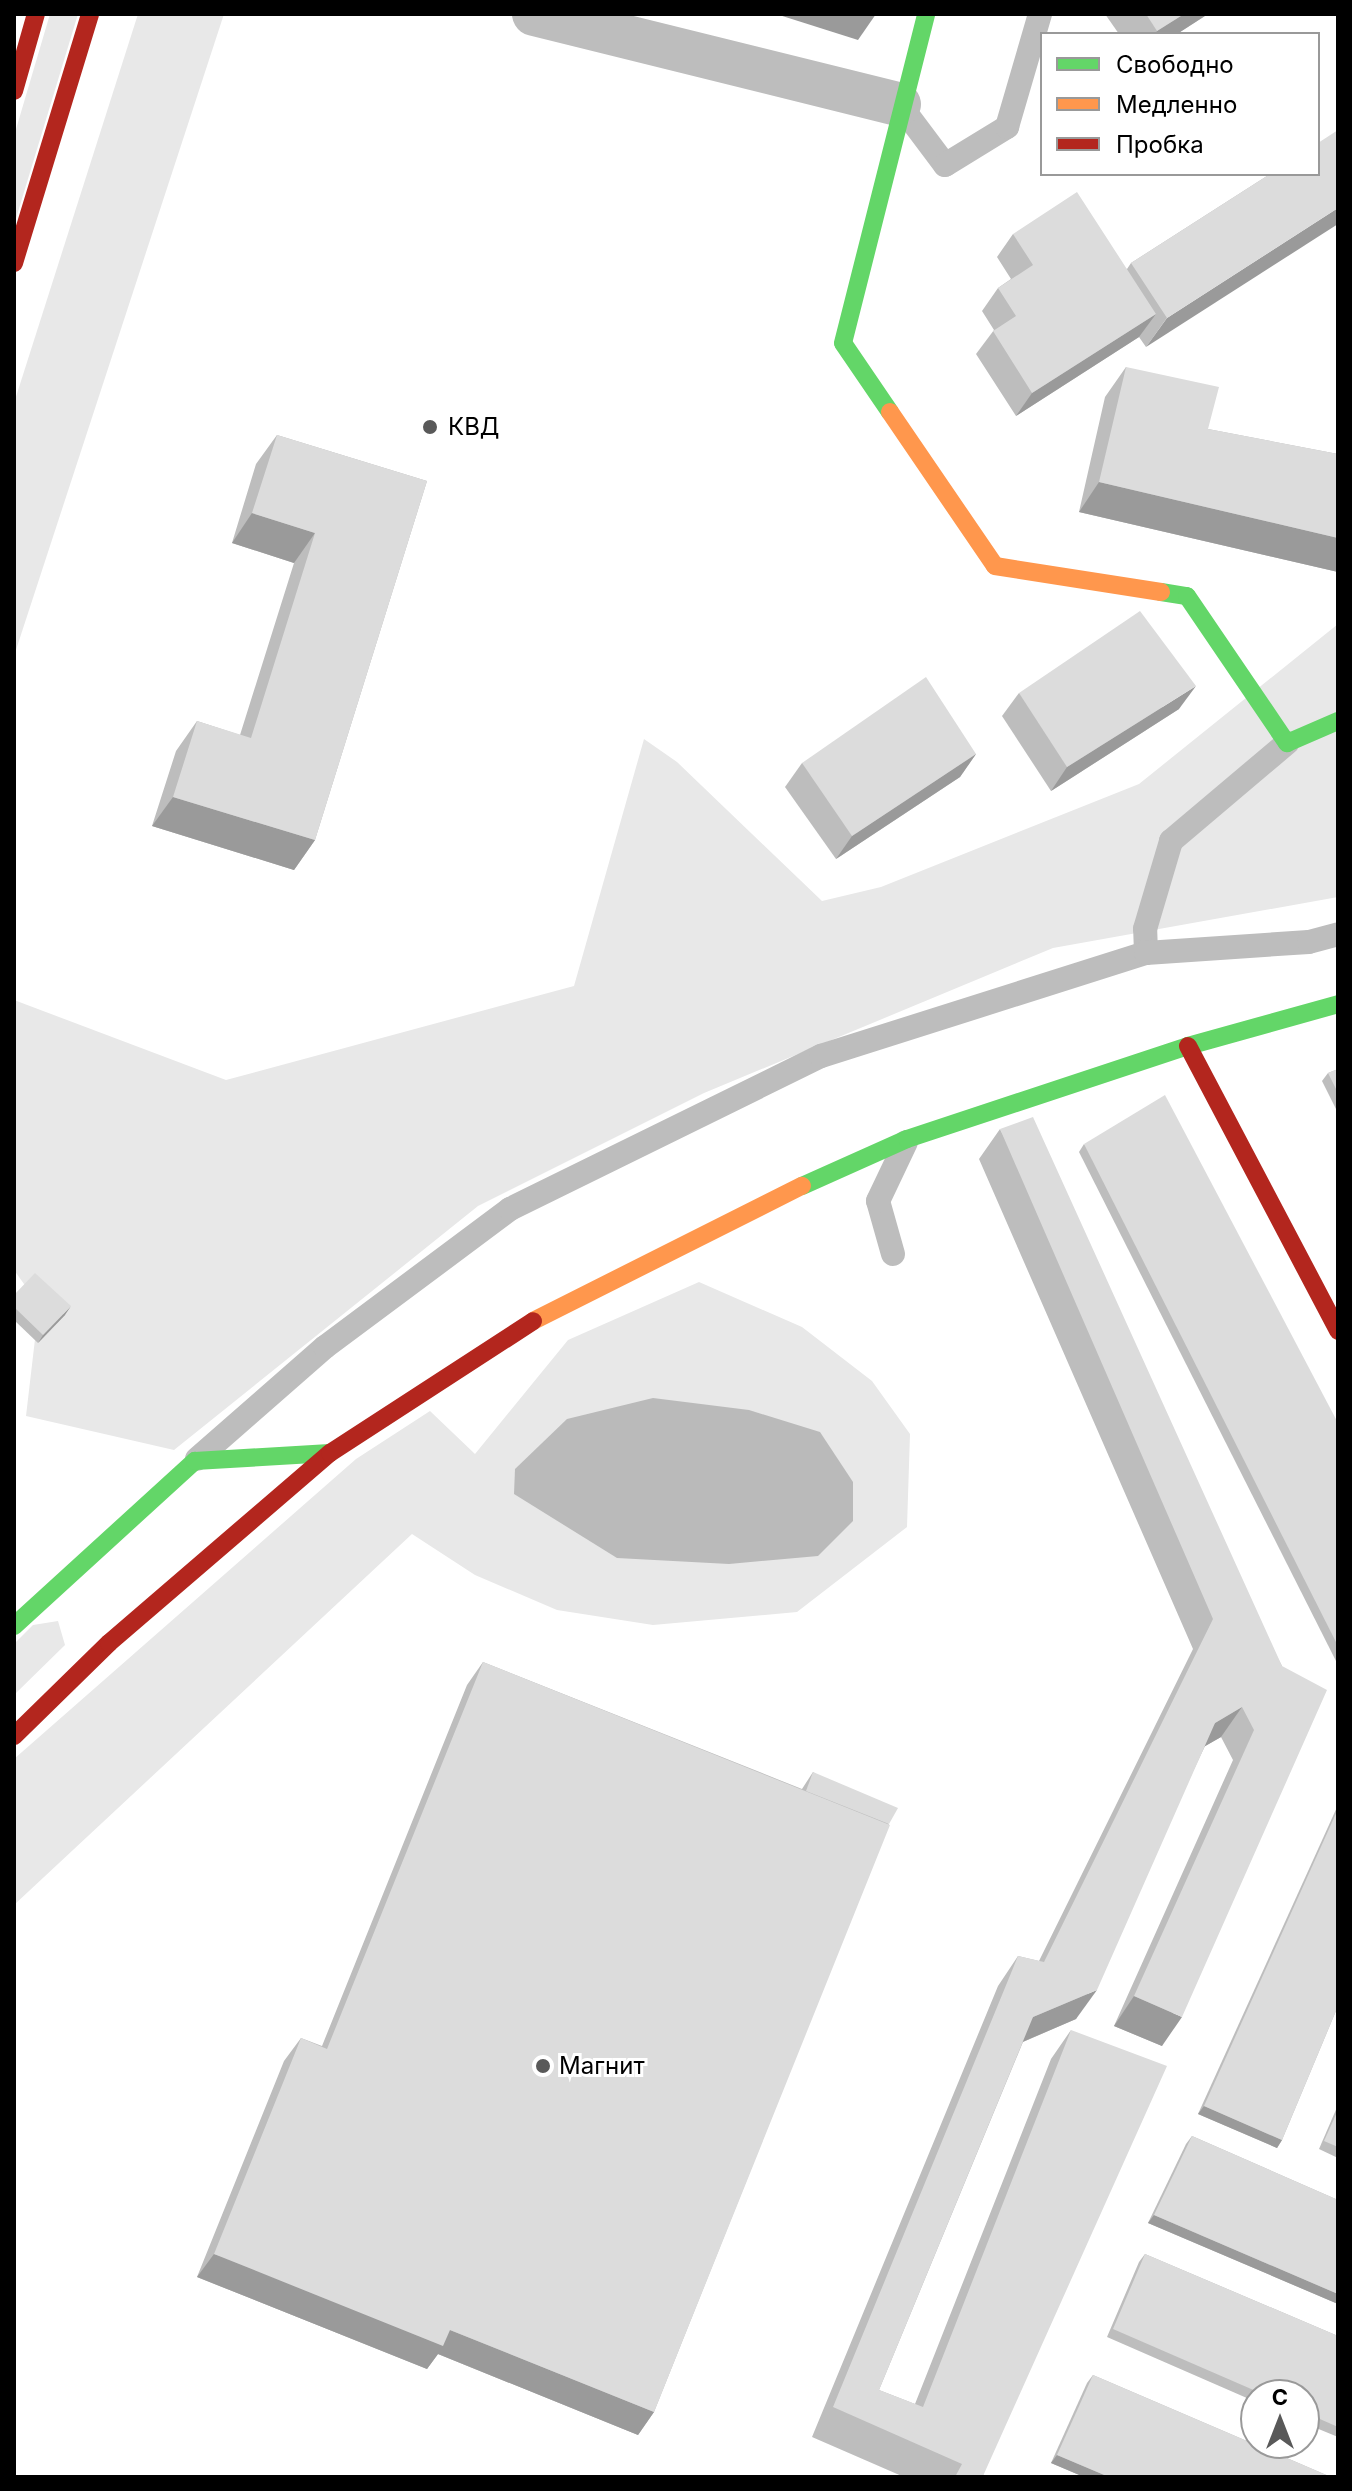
<!DOCTYPE html>
<meta charset="utf-8">
<style>
body{margin:0}
#map{position:relative;width:1352px;height:2491px;overflow:hidden;background:#fff;font-family:Inter,sans-serif}
div>[style]{position:absolute}
[style*='--x']{left:calc(var(--x)*1px);top:calc(var(--y)*1px);width:calc(var(--w)*1px);rotate:calc(var(--a)*1deg)}
.green>*{inset:0;background:#e8e8e8}
.water>*{inset:0;background:#bababa}
.lane>*{height:24px;margin:-12px;padding:0 12px;transform-origin:12px;border-radius:12px;background:#bdbdbd}
.street>*{height:44px;margin:-22px;padding:0 22px;transform-origin:22px;border-radius:22px;background:#bdbdbd}
.fast>*{height:18px;margin:-9px;padding:0 9px;transform-origin:9px;border-radius:9px;background:#63d668}
.slow>*{height:18px;margin:-9px;padding:0 9px;transform-origin:9px;border-radius:9px;background:#ff974d}
.jam>*{height:18px;margin:-9px;padding:0 9px;transform-origin:9px;border-radius:9px;background:#b3261e}
.wall>*{inset:0;background:#bdbdbd}
.shaded-wall>*{inset:0;background:#9a9a9a}
.building>*{inset:0;background:#dcdcdc}
.dots>*{width:22px;height:22px;translate:-50% -50%;box-sizing:border-box;border:4px solid #fff;border-radius:50%}
span{translate:-50% -50%;white-space:nowrap;text-align:center;line-height:1.15;-webkit-text-stroke:6px #fff;paint-order:stroke}
.poi-label{font-size:24px;color:#000}
.left{translate:0 -50%;text-align:left}
.frame{position:absolute;inset:0;border:16px solid #000;pointer-events:none}
.legend{position:absolute;left:1040px;top:32px;width:280px;height:144px;box-sizing:border-box;background:#fff;border:2px solid #999;margin:0;padding:10px 14px;list-style:none;font-size:24px;color:#000}
.legend li{display:flex;align-items:center;gap:16px;height:40px}
.legend b{width:40px;border:2px solid #999}
.north{position:absolute;left:1240px;top:2379px;width:80px;height:80px;box-sizing:border-box;background:#fff;border:2px solid #999;border-radius:50%;rotate:0deg;font-size:22px;font-weight:700;line-height:32px;text-align:center;color:#000}
.north::after{content:'';display:block;margin:auto;width:28px;height:36px;background:#595959;clip-path:polygon(50% 0,100% 100%,50% 72%,0 100%)}
</style>
<div id="map">
<div class="green">
<i style="clip-path:polygon(50px 14px,78px 14px,14px 225px,14px 136px)"></i>
<i style="clip-path:polygon(138px 14px,224px 14px,14px 656px,14px 403px)"></i>
<i style="clip-path:polygon(1338px 624px,1338px 897px,1053px 948px,704px 1093px,478px 1206px,174px 1450px,26px 1416px,39px 1305px,14px 1270px,14px 1000px,226px 1080px,574px 986px,644px 739px,677px 762px,822px 901px,881px 887px,1139px 784px)"></i>
<i style="clip-path:polygon(699px 1282px,802px 1327px,872px 1381px,910px 1434px,907px 1527px,797px 1612px,653px 1625px,557px 1610px,475px 1575px,412px 1534px,14px 1905px,14px 1759px,356px 1459px,430px 1411px,475px 1454px,568px 1340px)"></i>
<i style="clip-path:polygon(58px 1621px,65px 1645px,14px 1695px,14px 1644px,33px 1625px)"></i>
</div>
<div class="water">
<i style="clip-path:polygon(653px 1398px,749px 1410px,820px 1432px,853px 1482px,853px 1521px,818px 1556px,729px 1564px,617px 1558px,514px 1494px,515px 1469px,567px 1419px)"></i>
</div>
<div class="lane">
<i style="--x:900;--y:105;--w:75;--a:53.1"></i>
<i style="--x:945;--y:165;--w:73;--a:-31.5"></i>
<i style="--x:1007;--y:127;--w:118;--a:-73.7"></i>
<i style="--x:1146;--y:953;--w:24;--a:-92"></i>
<i style="--x:1145;--y:929;--w:92;--a:-73.5"></i>
<i style="--x:1171;--y:841;--w:152;--a:-40.2"></i>
<i style="--x:893;--y:1254;--w:55;--a:-105.8"></i>
<i style="--x:878;--y:1201;--w:65;--a:-64.6"></i>
<i style="--x:197;--y:1459;--w:170;--a:-41.2"></i>
<i style="--x:325;--y:1347;--w:231;--a:-36.7"></i>
<i style="--x:510;--y:1209;--w:347;--a:-26.2"></i>
<i style="--x:821;--y:1056;--w:341;--a:-17.6"></i>
<i style="--x:1146;--y:953;--w:163;--a:-3.9"></i>
<i style="--x:1309;--y:942;--w:30;--a:-15"></i>
</div>
<div class="street">
<i style="--x:534;--y:14;--w:376;--a:13.9"></i>
</div>
<div class="fast">
<i style="--x:890;--y:412;--w:83;--a:-124.3"></i>
<i style="--x:843;--y:343;--w:339;--a:-75.8"></i>
<i style="--x:1161;--y:592;--w:26;--a:9"></i>
<i style="--x:1187;--y:596;--w:178;--a:55.8"></i>
<i style="--x:1287;--y:743;--w:56;--a:-23.3"></i>
<i style="--x:802;--y:1186;--w:115;--a:-24.1"></i>
<i style="--x:907;--y:1139;--w:296;--a:-18.3"></i>
<i style="--x:1188;--y:1046;--w:156;--a:-15.6"></i>
<i style="--x:14;--y:1626;--w:245;--a:-42.4"></i>
<i style="--x:195;--y:1461;--w:135;--a:-3.4"></i>
</div>
<div class="slow">
<i style="--x:890;--y:412;--w:186;--a:55.7"></i>
<i style="--x:995;--y:566;--w:168;--a:8.9"></i>
<i style="--x:533;--y:1321;--w:301;--a:-26.7"></i>
</div>
<div class="jam">
<i style="--x:14;--y:91;--w:80;--a:-74.1"></i>
<i style="--x:14;--y:263;--w:260;--a:-73"></i>
<i style="--x:1188;--y:1046;--w:322;--a:62.2"></i>
<i style="--x:14;--y:1736;--w:133;--a:-44.4"></i>
<i style="--x:109;--y:1643;--w:291;--a:-40.7"></i>
<i style="--x:330;--y:1453;--w:242;--a:-33"></i>
</div>
<div class="wall">
<i style="clip-path:polygon(1105px 14px,1208px 14px,1177px 34px,1119px 34px)"></i>
<i style="clip-path:polygon(1270px 174px,1146px 347px,1139px 337px,1016px 416px,976px 354px,994px 330px,982px 311px,998px 288px,1011px 279px,997px 257px,1013px 234px,1127px 269px,1131px 263px)"></i>
<i style="clip-path:polygon(1126px 367px,1208px 429px,1338px 454px,1338px 572px,1079px 512px,1105px 397px)"></i>
<i style="clip-path:polygon(277px 435px,427px 481px,315px 840px,294px 870px,152px 826px,176px 751px,197px 721px,240px 735px,294px 563px,232px 543px,256px 464px)"></i>
<i style="clip-path:polygon(1019px 693px,1179px 709px,1051px 791px,1002px 716px)"></i>
<i style="clip-path:polygon(976px 754px,960px 777px,836px 859px,785px 787px,802px 763px)"></i>
<i style="clip-path:polygon(1338px 1069px,1338px 1113px,1322px 1081px,1328px 1073px)"></i>
<i style="clip-path:polygon(1000px 1129px,1282px 1666px,1162px 2046px,1114px 2026px,1233px 1760px,1221px 1737px,1205px 1746px,1076px 2019px,1023px 2042px,879px 2390px,915px 2404px,1051px 2059px,1071px 2030px,983px 2476px,986px 2477px,904px 2477px,812px 2437px,998px 1986px,1018px 1956px,1039px 1961px,1193px 1649px,979px 1159px)"></i>
<i style="clip-path:polygon(1084px 1144px,1338px 1423px,1338px 1665px,1079px 1152px)"></i>
<i style="clip-path:polygon(14px 1295px,65px 1315px,38px 1343px,14px 1320px)"></i>
<i style="clip-path:polygon(483px 1662px,802px 1789px,813px 1772px,889px 1824px,654px 2412px,638px 2435px,438px 2354px,427px 2369px,197px 2277px,284px 2061px,301px 2038px,322px 2046px,467px 1685px)"></i>
<i style="clip-path:polygon(1338px 1805px,1338px 2006px,1282px 2140px,1277px 2148px,1198px 2114px)"></i>
<i style="clip-path:polygon(1338px 2105px,1338px 2158px,1319px 2149px)"></i>
<i style="clip-path:polygon(1192px 2136px,1338px 2200px,1338px 2304px,1148px 2223px,1186px 2144px)"></i>
<i style="clip-path:polygon(1145px 2254px,1338px 2336px,1338px 2437px,1304px 2423px,1304px 2395px,1256px 2395px,1256px 2402px,1107px 2337px,1139px 2262px)"></i>
<i style="clip-path:polygon(1093px 2375px,1331px 2477px,1084px 2477px,1051px 2463px,1087px 2383px)"></i>
</div>
<div class="shaded-wall">
<i style="clip-path:polygon(776px 14px,876px 14px,858px 40px)"></i>
<i style="clip-path:polygon(1184px 14px,1208px 14px,1177px 34px,1155px 34px,1157px 31px)"></i>
<i style="clip-path:polygon(1338px 208px,1338px 224px,1146px 347px,1167px 318px)"></i>
<i style="clip-path:polygon(1156px 314px,1139px 337px,1016px 416px,1032px 393px)"></i>
<i style="clip-path:polygon(1099px 482px,1338px 538px,1338px 572px,1079px 512px)"></i>
<i style="clip-path:polygon(252px 513px,315px 533px,294px 563px,232px 543px)"></i>
<i style="clip-path:polygon(1196px 686px,1179px 709px,1051px 791px,1067px 767px)"></i>
<i style="clip-path:polygon(976px 754px,960px 777px,836px 859px,852px 836px)"></i>
<i style="clip-path:polygon(173px 797px,315px 840px,294px 870px,152px 826px)"></i>
<i style="clip-path:polygon(71px 1306px,65px 1315px,38px 1343px,43px 1335px)"></i>
<i style="clip-path:polygon(1242px 1707px,1221px 1737px,1195px 1752px,1215px 1723px)"></i>
<i style="clip-path:polygon(1097px 1990px,1076px 2019px,1013px 2046px,1033px 2017px)"></i>
<i style="clip-path:polygon(1134px 1996px,1182px 2017px,1162px 2046px,1114px 2026px)"></i>
<i style="clip-path:polygon(1204px 2106px,1282px 2140px,1277px 2148px,1198px 2114px)"></i>
<i style="clip-path:polygon(1154px 2215px,1338px 2294px,1338px 2304px,1148px 2223px)"></i>
<i style="clip-path:polygon(214px 2254px,450px 2330px,654px 2412px,638px 2435px,438px 2354px,427px 2369px,197px 2277px)"></i>
<i style="clip-path:polygon(1057px 2455px,1109px 2477px,1084px 2477px,1051px 2463px)"></i>
</div>
<div class="building">
<i style="clip-path:polygon(1146px 14px,1184px 14px,1157px 31px)"></i>
<i style="clip-path:polygon(1338px 130px,1338px 208px,1167px 318px,1131px 263px,1270px 174px,1318px 174px,1318px 143px)"></i>
<i style="clip-path:polygon(1077px 192px,1156px 314px,1032px 393px,993px 331px,1016px 316px,998px 288px,1033px 265px,1013px 234px)"></i>
<i style="clip-path:polygon(1126px 367px,1219px 387px,1208px 429px,1338px 454px,1338px 538px,1099px 482px)"></i>
<i style="clip-path:polygon(277px 435px,427px 481px,315px 840px,173px 797px,197px 721px,251px 738px,315px 533px,252px 513px)"></i>
<i style="clip-path:polygon(1140px 611px,1196px 686px,1067px 767px,1019px 693px)"></i>
<i style="clip-path:polygon(926px 677px,976px 754px,852px 836px,802px 763px)"></i>
<i style="clip-path:polygon(1338px 1069px,1338px 1093px,1328px 1073px)"></i>
<i style="clip-path:polygon(1165px 1095px,1338px 1423px,1338px 1646px,1084px 1144px)"></i>
<i style="clip-path:polygon(1033px 1117px,1282px 1666px,1327px 1690px,1182px 2017px,1134px 1996px,1254px 1730px,1242px 1707px,1215px 1723px,1097px 1990px,1033px 2017px,879px 2390px,923px 2407px,1071px 2030px,1167px 2066px,983px 2476px,986px 2477px,955px 2477px,962px 2464px,833px 2407px,1018px 1956px,1044px 1962px,1213px 1619px,1000px 1129px)"></i>
<i style="clip-path:polygon(35px 1273px,71px 1306px,43px 1335px,14px 1307px,14px 1295px)"></i>
<i style="clip-path:polygon(483px 1662px,890px 1825px,654px 2412px,450px 2330px,443px 2346px,214px 2254px,301px 2038px,327px 2049px)"></i>
<i style="clip-path:polygon(813px 1772px,898px 1808px,889px 1824px,806px 1791px)"></i>
<i style="clip-path:polygon(1338px 1809px,1338px 2006px,1282px 2140px,1204px 2106px)"></i>
<i style="clip-path:polygon(1338px 2110px,1338px 2147px,1324px 2141px)"></i>
<i style="clip-path:polygon(1192px 2136px,1338px 2200px,1338px 2294px,1154px 2215px)"></i>
<i style="clip-path:polygon(1145px 2254px,1338px 2336px,1338px 2427px,1304px 2412px,1304px 2395px,1265px 2395px,1113px 2329px)"></i>
<i style="clip-path:polygon(1093px 2375px,1331px 2477px,1109px 2477px,1057px 2455px)"></i>
</div>
<div class="dots">
<i style="left:430px;top:427px;background:#595959"></i>
<i style="left:543px;top:2066px;background:#595959"></i>
</div>
<div class="poi-label">
<span class="left" style="left:448px;top:427px">КВД</span>
<span class="left" style="left:559px;top:2066px">Магнит</span>
</div>
<div class="frame"></div>
<ul class="legend">
<li><b style="height:10px;background:#63d668"></b>Свободно</li>
<li><b style="height:10px;background:#ff974d"></b>Медленно</li>
<li><b style="height:10px;background:#b3261e"></b>Пробка</li>
</ul>
<div class="north">С</div>
</div>
